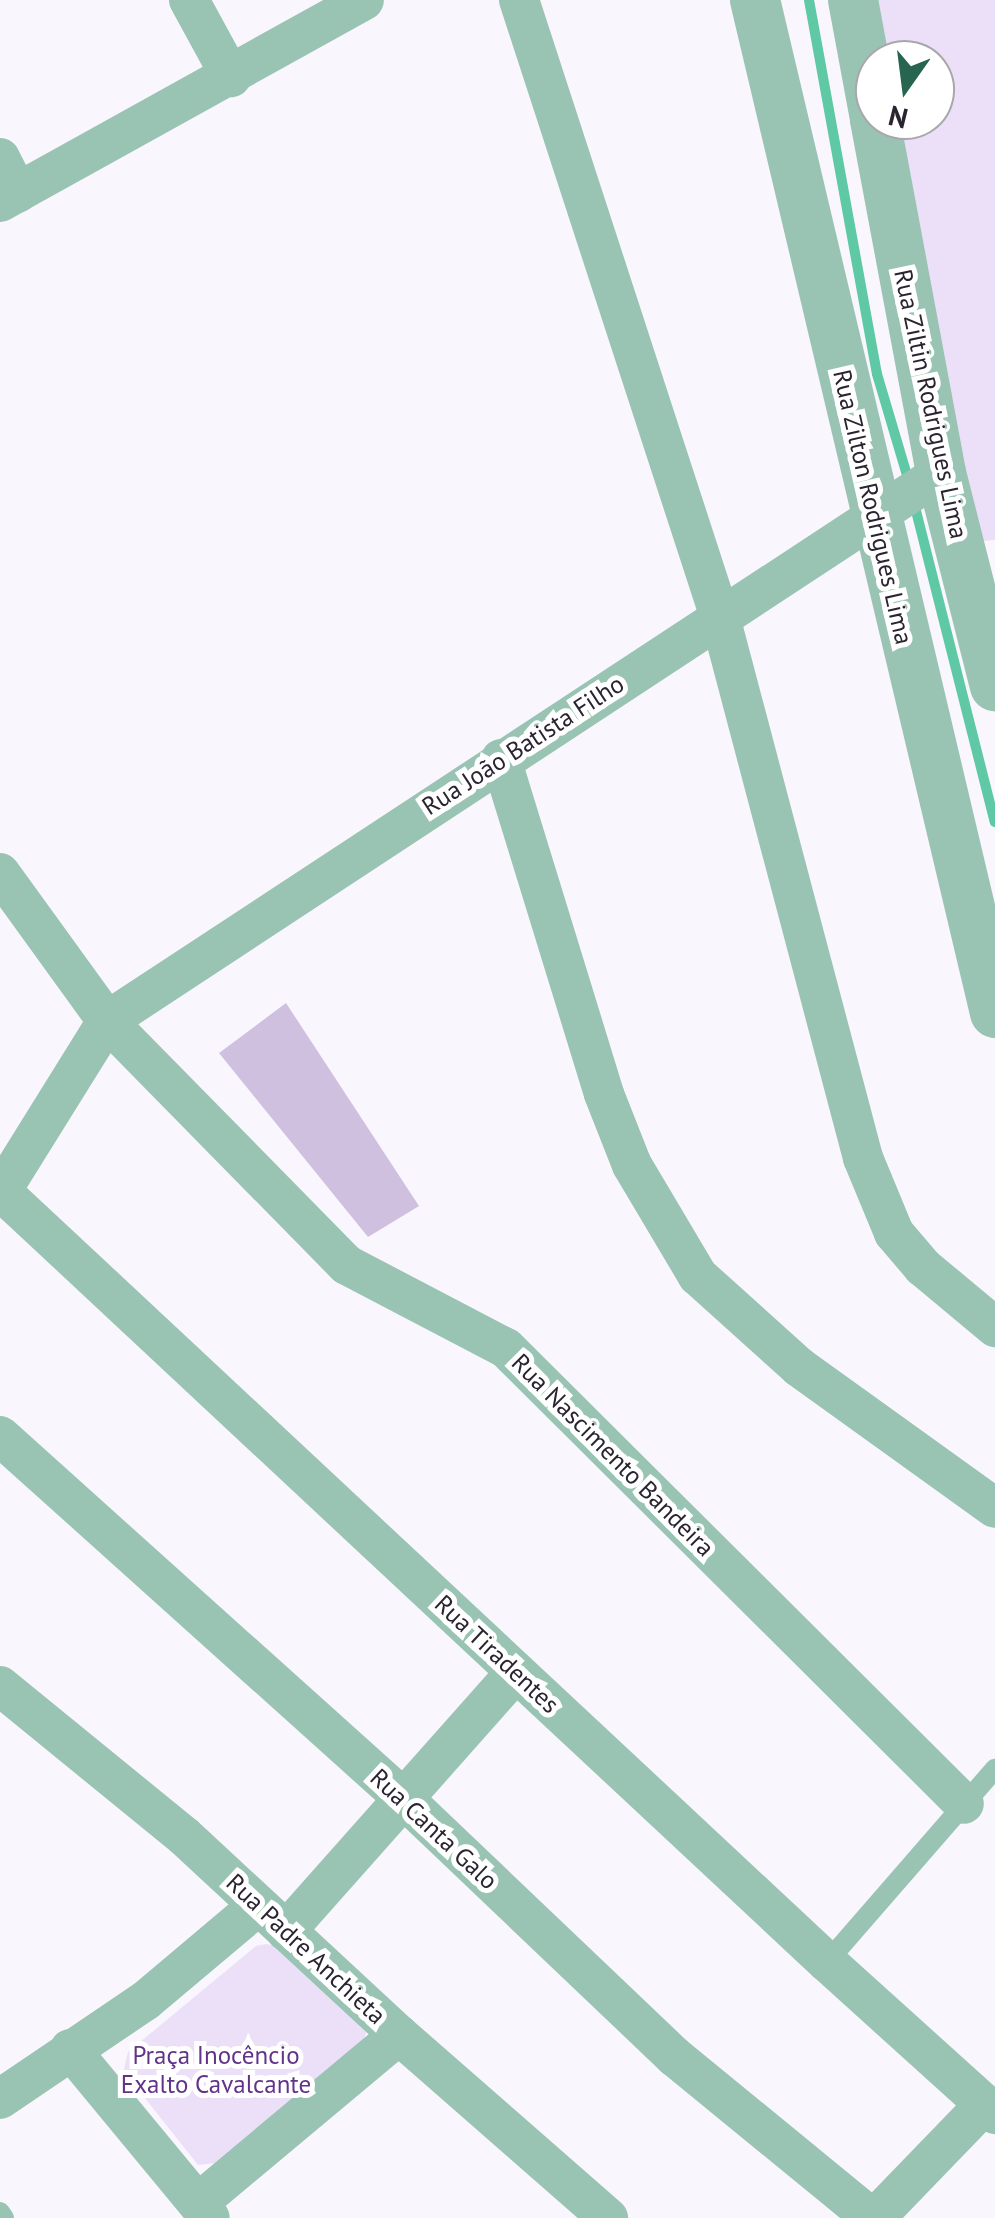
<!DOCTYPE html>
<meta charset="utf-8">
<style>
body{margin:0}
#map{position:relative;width:995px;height:2218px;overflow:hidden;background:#faf6fd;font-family:"PT Sans",sans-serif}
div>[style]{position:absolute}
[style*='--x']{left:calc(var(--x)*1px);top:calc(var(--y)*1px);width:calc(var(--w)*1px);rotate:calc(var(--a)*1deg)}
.green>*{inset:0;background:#ebe0f8}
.stream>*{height:10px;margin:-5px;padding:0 5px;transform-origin:5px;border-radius:5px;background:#5fc8a5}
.building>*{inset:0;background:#cfc0e0}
.service>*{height:20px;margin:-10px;padding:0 10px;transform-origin:10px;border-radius:10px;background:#99c3b2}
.minor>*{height:40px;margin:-20px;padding:0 20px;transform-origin:20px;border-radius:20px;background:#99c3b2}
.tertiary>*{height:50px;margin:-25px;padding:0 25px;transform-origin:25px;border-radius:25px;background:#99c3b2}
span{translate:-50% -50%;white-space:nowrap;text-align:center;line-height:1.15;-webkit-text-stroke:10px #fff;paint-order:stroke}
.street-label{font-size:25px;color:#2a2430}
.park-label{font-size:25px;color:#62338a}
.north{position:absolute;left:855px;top:40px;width:100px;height:100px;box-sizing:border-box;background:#fff;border:2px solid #aaa7ac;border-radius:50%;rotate:194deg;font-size:28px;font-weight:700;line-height:40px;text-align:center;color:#2a2430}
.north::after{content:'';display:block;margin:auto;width:35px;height:45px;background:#286551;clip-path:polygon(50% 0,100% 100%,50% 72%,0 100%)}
</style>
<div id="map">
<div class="green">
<i style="clip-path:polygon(865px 0,995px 0,995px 540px,973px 542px,889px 120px,935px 120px,935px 60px,877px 60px)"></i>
<i style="clip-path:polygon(266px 1944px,281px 1947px,367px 2031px,363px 2041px,216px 2163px,198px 2165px,129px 2078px,124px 2069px,128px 2052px,256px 1946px)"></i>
</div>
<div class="stream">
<i style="--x:809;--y:0;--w:380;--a:79.7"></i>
<i style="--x:877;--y:374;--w:113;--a:73.5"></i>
<i style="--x:914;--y:503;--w:329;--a:75.8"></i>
</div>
<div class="building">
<i style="clip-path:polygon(286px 1003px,419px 1206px,368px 1237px,219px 1053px)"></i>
</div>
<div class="service">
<i style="--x:827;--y:1962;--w:256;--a:-49"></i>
<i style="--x:0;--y:2212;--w:7;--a:56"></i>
</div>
<div class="minor">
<i style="--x:189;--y:0;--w:88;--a:61.4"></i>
<i style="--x:519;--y:0;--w:649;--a:71.96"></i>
<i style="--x:720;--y:617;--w:560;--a:75.19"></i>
<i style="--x:863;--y:1158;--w:81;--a:67.5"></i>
<i style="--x:894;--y:1233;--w:45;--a:49.5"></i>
<i style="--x:923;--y:1267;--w:94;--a:39.8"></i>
<i style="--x:0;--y:158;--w:39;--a:63"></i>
<i style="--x:0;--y:202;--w:416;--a:-29"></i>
<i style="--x:501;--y:759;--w:350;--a:72.9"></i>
<i style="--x:604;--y:1094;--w:76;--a:68.5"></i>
<i style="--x:632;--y:1165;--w:129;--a:59.3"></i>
<i style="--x:698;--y:1276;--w:136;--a:42"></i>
<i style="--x:799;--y:1367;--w:241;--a:35.7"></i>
<i style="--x:0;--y:873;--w:183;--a:54.1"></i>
<i style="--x:107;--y:1021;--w:342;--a:45.5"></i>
<i style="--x:347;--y:1265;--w:179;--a:27.6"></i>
<i style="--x:506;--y:1348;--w:646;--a:44.87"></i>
<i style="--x:1;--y:1191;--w:1130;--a:43.03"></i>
<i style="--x:827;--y:1962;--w:227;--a:42.1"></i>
<i style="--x:0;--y:1193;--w:203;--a:-58.1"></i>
<i style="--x:107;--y:1021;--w:998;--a:-33.31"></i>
<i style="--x:0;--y:1436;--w:543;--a:41.94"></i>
<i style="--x:404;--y:1799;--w:374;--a:43.6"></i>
<i style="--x:675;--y:2057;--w:254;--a:39.3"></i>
<i style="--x:0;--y:1686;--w:237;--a:39.2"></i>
<i style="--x:184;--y:1836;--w:293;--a:42.8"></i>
<i style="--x:399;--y:2035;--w:278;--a:41.2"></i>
<i style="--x:286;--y:1931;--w:346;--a:-48.4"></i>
<i style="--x:70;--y:2049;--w:219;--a:50.4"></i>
<i style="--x:0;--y:2099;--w:175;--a:-34.1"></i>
<i style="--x:145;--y:2001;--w:148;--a:-40.1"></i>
<i style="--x:198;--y:2203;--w:262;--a:-39.9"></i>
<i style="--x:875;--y:2218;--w:158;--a:-46"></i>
</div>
<div class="tertiary">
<i style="--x:755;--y:0;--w:1041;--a:76.67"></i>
<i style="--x:853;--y:0;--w:121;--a:79.5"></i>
<i style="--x:875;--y:120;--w:359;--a:79.4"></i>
<i style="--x:941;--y:473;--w:220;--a:75.8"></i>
</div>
<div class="street-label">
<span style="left:931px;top:404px;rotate:78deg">Rua Ziltin Rodrigues Lima</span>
<span style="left:873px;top:507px;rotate:77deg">Rua Zilton Rodrigues Lima</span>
<span style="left:523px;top:745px;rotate:-33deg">Rua João Batista Filho</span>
<span style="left:613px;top:1455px;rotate:45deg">Rua Nascimento Bandeira</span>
<span style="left:497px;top:1654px;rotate:43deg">Rua Tiradentes</span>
<span style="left:434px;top:1829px;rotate:43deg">Rua Canta Galo</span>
<span style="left:306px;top:1949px;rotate:43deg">Rua Padre Anchieta</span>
</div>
<div class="park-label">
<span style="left:216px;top:2070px">Praça Inocêncio<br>Exalto Cavalcante</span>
</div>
<div class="north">N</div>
</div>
